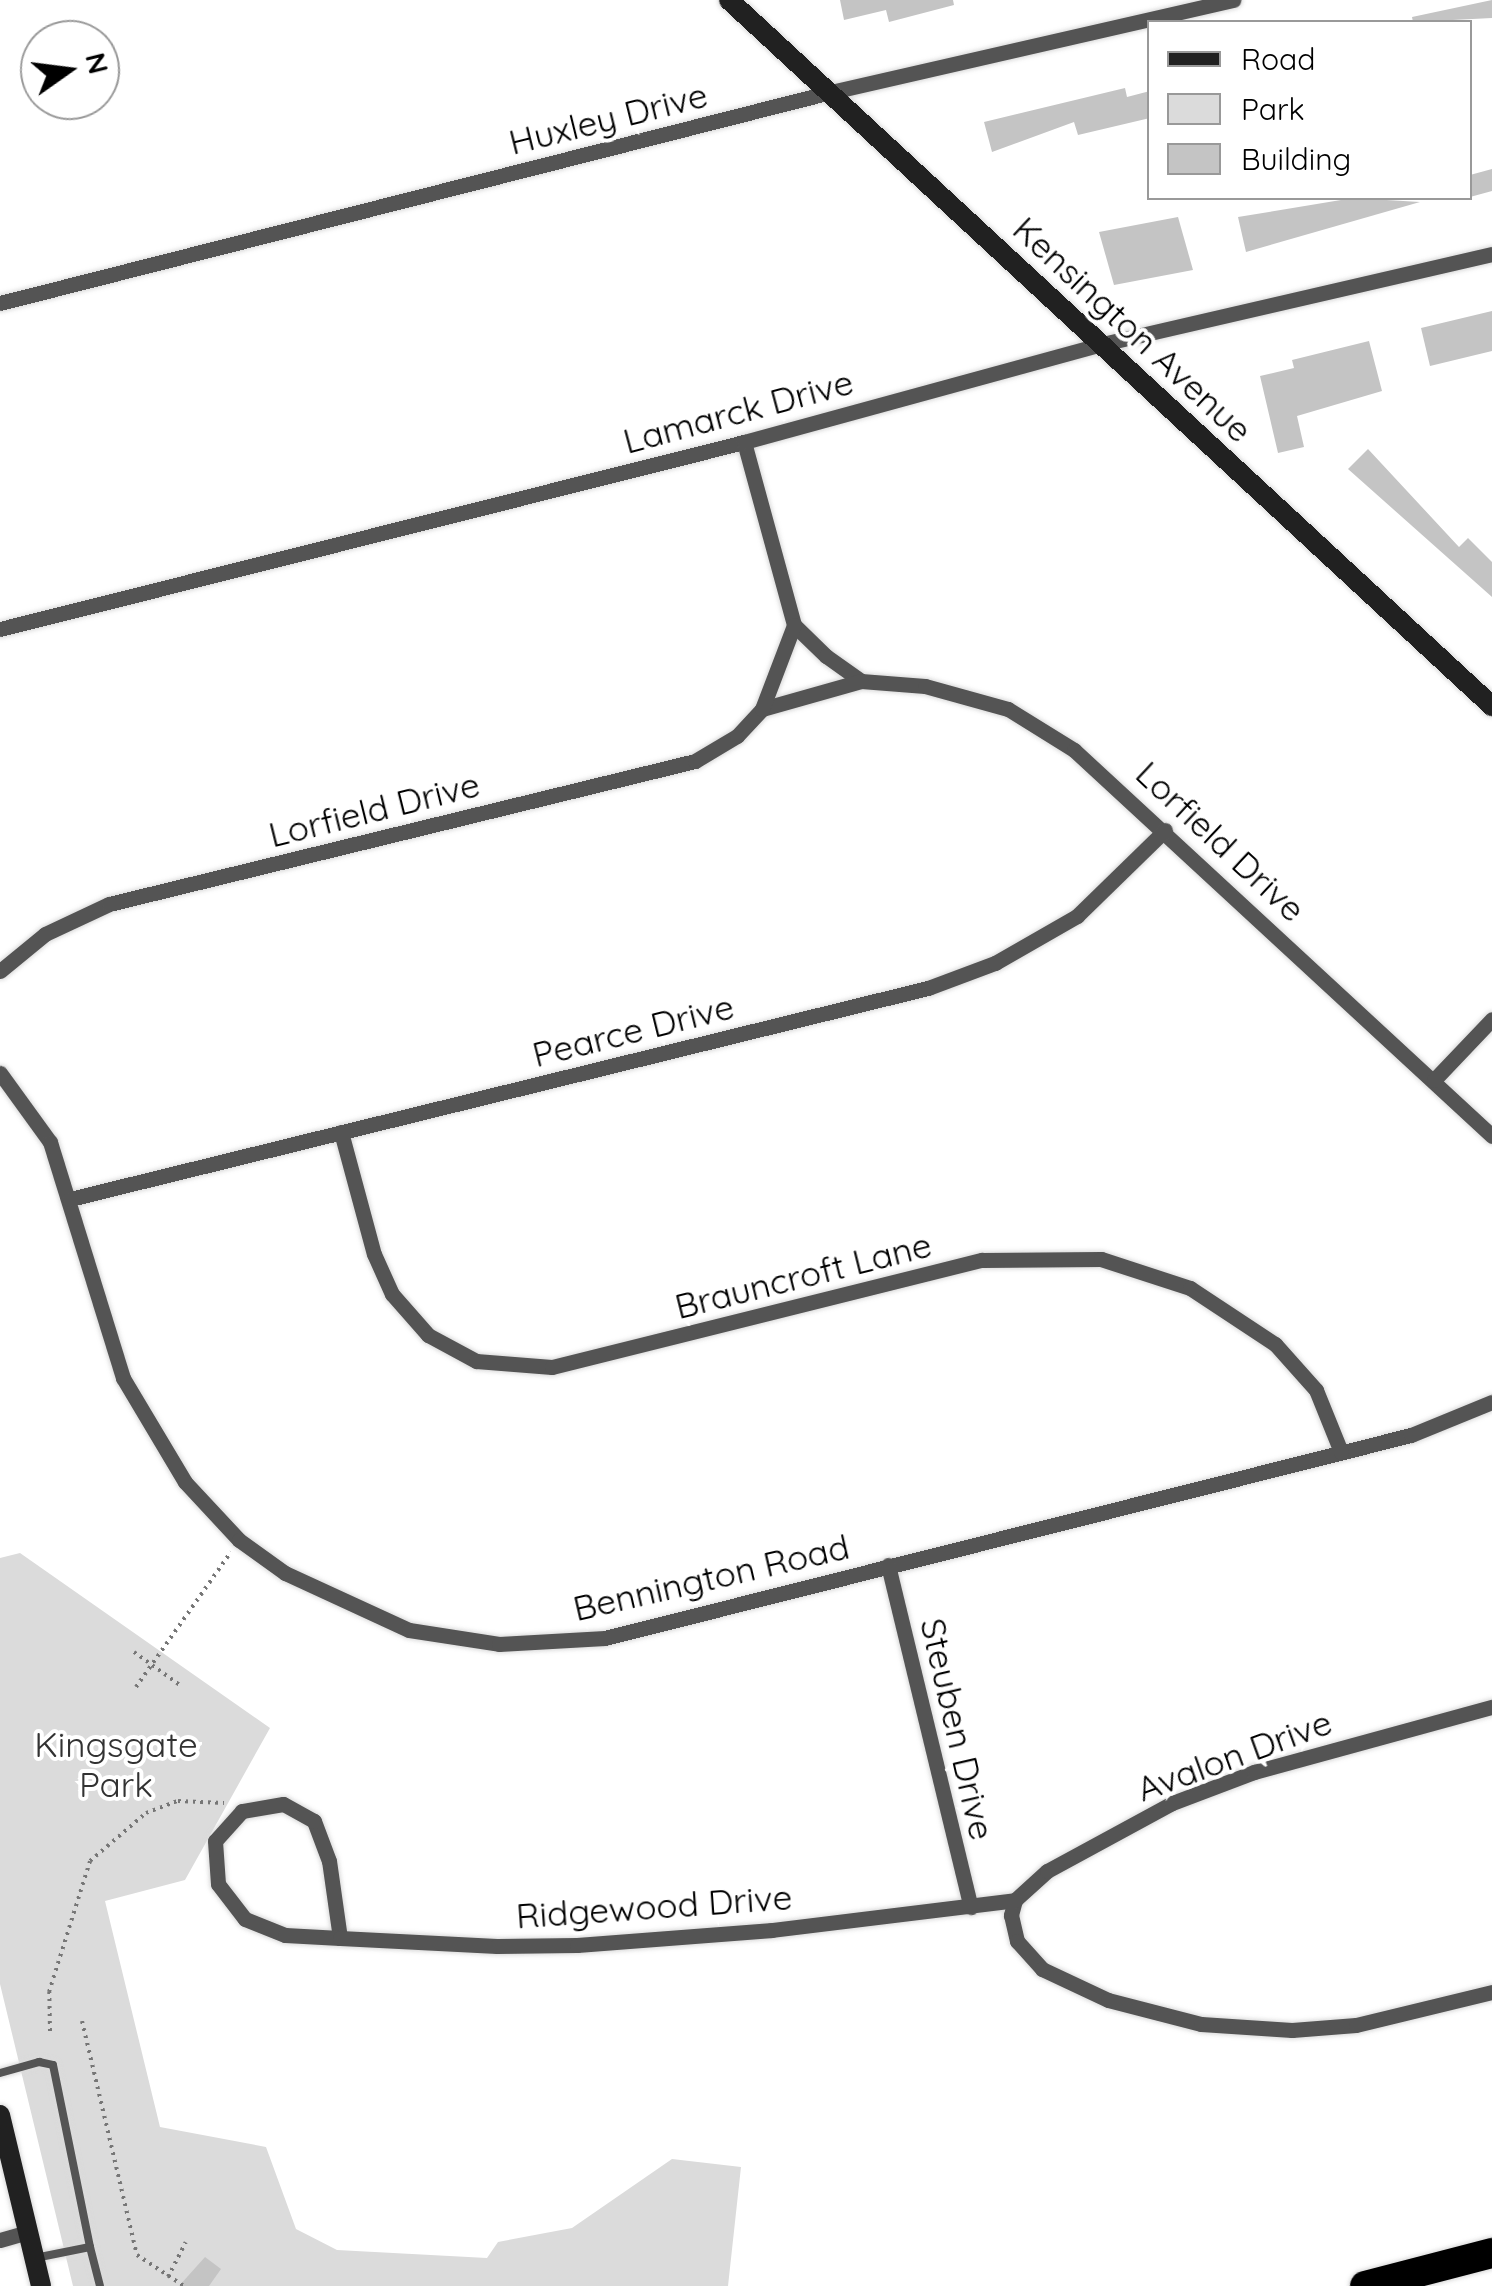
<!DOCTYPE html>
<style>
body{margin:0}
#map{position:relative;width:1492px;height:2286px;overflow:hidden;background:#fff;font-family:Quicksand,sans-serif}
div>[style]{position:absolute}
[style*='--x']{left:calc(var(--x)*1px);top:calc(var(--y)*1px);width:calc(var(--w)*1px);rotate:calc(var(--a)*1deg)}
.green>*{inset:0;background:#dbdbdb}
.building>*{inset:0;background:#c4c4c4}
.path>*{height:4px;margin-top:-2px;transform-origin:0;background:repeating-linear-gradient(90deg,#767676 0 2.5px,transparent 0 7.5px)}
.roads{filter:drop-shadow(0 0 2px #dbdbdb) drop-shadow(0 0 2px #dbdbdb)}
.lane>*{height:8px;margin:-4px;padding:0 4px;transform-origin:4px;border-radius:4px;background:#545454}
.street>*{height:15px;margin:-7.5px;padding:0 7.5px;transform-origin:7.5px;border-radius:7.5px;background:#545454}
.secondary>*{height:20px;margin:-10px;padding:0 10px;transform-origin:10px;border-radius:10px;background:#212121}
.highway>*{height:30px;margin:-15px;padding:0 15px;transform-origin:15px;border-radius:15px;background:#000}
span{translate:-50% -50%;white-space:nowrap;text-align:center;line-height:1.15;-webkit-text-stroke:8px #fff;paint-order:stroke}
.street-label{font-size:35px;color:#000}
.park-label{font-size:35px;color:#323232}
.legend{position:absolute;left:1147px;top:20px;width:325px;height:180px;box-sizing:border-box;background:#fff;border:2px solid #999;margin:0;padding:12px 18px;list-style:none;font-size:30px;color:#000}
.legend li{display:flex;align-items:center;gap:20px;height:50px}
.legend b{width:50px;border:2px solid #999}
.north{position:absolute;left:20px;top:20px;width:100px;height:100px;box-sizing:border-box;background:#fff;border:2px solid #999;border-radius:50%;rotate:76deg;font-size:28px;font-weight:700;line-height:40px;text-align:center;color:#000}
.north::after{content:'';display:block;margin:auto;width:35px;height:45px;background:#000;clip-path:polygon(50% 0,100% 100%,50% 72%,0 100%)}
</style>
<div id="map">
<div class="green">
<i style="clip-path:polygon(20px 1553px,270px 1728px,185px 1880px,105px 1901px,160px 2127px,266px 2147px,296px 2229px,337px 2250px,487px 2258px,498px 2242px,572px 2228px,672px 2159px,741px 2167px,728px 2286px,73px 2286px,0 1984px,0 1558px)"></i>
</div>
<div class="building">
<i style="clip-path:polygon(840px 0,953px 0,954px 5px,889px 22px,886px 10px,844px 20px)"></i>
<i style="clip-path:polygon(1492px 0,1492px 18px,1413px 22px,1412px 17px)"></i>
<i style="clip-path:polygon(1125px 88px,1127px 97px,1150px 91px,1150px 118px,1078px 135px,1074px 122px,992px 152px,984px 122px)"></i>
<i style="clip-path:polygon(1492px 169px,1492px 191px,1470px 197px,1470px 175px)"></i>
<i style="clip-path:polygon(1353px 198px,1420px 202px,1246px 252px,1238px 217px)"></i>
<i style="clip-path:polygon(1178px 217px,1193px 270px,1114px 285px,1099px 232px)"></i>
<i style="clip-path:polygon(1492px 311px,1492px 351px,1430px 366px,1421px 328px)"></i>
<i style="clip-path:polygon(1369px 341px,1382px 391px,1297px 416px,1304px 447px,1278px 453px,1260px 376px,1294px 368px,1292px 360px)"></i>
<i style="clip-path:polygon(1368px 449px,1459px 547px,1468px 538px,1492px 562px,1492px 597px,1348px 469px)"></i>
<i style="clip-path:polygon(205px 2257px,221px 2269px,209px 2286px,179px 2286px)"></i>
</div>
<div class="path">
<i style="--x:134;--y:1652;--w:57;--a:35.7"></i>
<i style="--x:136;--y:1687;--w:165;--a:-54.9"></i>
<i style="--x:82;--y:2021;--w:240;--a:76.8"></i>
<i style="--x:137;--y:2255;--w:56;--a:33.4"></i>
<i style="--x:50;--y:2031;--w:39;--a:-91"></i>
<i style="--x:49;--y:1992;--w:137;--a:-72.6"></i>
<i style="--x:90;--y:1861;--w:74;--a:-40.6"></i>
<i style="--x:146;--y:1813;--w:34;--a:-21"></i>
<i style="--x:178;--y:1801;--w:46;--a:2.5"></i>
<i style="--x:168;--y:2277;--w:39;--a:-63"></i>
</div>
<div class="roads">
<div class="lane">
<i style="--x:0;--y:2073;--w:41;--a:-15.8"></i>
<i style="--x:39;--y:2062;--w:14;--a:12"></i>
<i style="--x:53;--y:2065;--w:186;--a:78.5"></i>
<i style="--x:35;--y:2258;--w:56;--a:-11.3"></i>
<i style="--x:90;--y:2247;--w:40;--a:75.6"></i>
</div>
<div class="street">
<i style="--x:0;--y:303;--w:853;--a:-14.25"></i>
<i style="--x:827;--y:93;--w:417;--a:-12.9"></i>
<i style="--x:744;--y:442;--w:190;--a:74.7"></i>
<i style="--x:794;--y:625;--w:45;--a:44.1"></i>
<i style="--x:826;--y:656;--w:43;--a:35.5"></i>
<i style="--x:861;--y:681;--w:64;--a:4.5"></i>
<i style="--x:925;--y:686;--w:86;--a:15.5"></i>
<i style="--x:1008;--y:709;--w:78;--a:31.8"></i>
<i style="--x:1074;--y:750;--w:569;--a:42.72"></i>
<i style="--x:0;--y:629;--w:767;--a:-14.11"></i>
<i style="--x:744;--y:442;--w:371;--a:-15.3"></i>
<i style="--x:1102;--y:344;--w:400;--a:-13"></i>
<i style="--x:762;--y:709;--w:103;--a:-15.8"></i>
<i style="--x:0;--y:971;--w:58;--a:-39.4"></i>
<i style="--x:45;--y:934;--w:71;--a:-25.1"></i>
<i style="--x:109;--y:904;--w:603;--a:-13.71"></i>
<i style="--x:695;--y:761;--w:49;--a:-30.8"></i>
<i style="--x:737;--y:736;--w:37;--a:-47"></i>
<i style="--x:762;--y:709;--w:90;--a:-69.1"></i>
<i style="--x:0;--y:1073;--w:85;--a:54.1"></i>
<i style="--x:50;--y:1142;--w:247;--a:72.8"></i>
<i style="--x:123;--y:1378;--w:121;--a:59.2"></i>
<i style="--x:185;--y:1482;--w:79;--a:47"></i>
<i style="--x:239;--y:1540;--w:57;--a:35.7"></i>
<i style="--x:285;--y:1573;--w:136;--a:24.7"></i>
<i style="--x:409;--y:1630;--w:91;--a:8.8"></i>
<i style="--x:499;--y:1644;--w:106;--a:-3.2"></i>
<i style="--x:605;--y:1638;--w:831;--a:-14.14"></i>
<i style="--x:1411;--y:1435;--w:87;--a:-22.2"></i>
<i style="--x:1434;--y:1080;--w:84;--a:-46.4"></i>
<i style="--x:341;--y:1132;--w:126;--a:74.9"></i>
<i style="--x:374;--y:1254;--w:44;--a:65.8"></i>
<i style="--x:392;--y:1294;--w:55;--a:48.7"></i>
<i style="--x:428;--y:1335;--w:55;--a:28.4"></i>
<i style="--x:476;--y:1361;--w:76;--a:4.5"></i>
<i style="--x:552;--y:1367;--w:443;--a:-14"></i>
<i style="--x:982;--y:1260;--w:119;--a:-0.5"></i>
<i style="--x:1101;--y:1259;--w:94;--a:18"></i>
<i style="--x:1190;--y:1288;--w:102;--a:33.4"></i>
<i style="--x:1275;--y:1344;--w:62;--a:48.3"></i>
<i style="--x:1316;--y:1390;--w:67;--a:68"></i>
<i style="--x:70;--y:1199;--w:884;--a:-13.82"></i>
<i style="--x:928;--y:988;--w:72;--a:-20.5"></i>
<i style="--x:995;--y:963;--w:95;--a:-29.8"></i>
<i style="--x:1077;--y:916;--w:123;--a:-44.3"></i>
<i style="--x:888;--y:1565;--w:352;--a:76.4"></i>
<i style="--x:1015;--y:1900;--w:16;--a:105"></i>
<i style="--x:1011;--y:1915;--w:27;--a:77"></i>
<i style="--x:1017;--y:1941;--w:38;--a:48"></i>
<i style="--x:1042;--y:1969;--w:73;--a:25.2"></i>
<i style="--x:1108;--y:2000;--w:96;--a:14.5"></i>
<i style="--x:1201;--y:2024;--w:91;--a:3.8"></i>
<i style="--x:1292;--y:2030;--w:64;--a:-4.5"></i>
<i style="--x:1356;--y:2025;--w:140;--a:-13.6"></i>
<i style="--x:1015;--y:1900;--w:43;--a:-42.2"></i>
<i style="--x:1047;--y:1871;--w:142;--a:-28.5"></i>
<i style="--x:1172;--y:1803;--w:88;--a:-20.7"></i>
<i style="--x:1254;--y:1772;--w:247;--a:-15.3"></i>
<i style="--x:340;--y:1938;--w:78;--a:-98.1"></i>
<i style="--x:329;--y:1861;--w:43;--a:-110.6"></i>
<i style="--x:314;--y:1821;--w:35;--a:-151"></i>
<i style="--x:283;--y:1804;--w:42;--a:170.3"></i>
<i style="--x:242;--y:1811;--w:40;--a:132"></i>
<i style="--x:215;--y:1841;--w:43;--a:86"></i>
<i style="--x:218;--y:1884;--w:44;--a:52.4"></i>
<i style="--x:245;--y:1919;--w:43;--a:21.8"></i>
<i style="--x:285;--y:1935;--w:55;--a:3.1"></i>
<i style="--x:340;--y:1938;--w:157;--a:2.9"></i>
<i style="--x:497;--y:1946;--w:80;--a:-0.7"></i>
<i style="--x:577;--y:1945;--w:196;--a:-4.4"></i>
<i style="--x:772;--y:1930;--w:245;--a:-7"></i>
<i style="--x:0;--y:2240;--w:29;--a:-16"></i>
</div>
<div class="secondary">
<i style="--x:729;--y:0;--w:1040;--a:42.78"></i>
<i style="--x:0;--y:2115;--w:176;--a:76.5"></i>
</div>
<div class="highway">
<i style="--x:1365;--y:2286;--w:131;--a:-14.6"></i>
</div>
</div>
<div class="street-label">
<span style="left:608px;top:118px;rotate:-14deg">Huxley Drive</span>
<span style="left:1133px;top:329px;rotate:43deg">Kensington Avenue</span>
<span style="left:738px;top:411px;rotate:-15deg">Lamarck Drive</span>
<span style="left:374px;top:809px;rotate:-14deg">Lorfield Drive</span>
<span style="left:1221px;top:841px;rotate:43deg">Lorfield Drive</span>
<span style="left:633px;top:1030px;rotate:-14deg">Pearce Drive</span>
<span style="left:803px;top:1275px;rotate:-14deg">Brauncroft Lane</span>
<span style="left:711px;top:1577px;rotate:-13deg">Bennington Road</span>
<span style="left:958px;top:1729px;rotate:77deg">Steuben Drive</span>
<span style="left:1234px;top:1755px;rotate:-20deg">Avalon Drive</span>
<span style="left:654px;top:1906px;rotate:-4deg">Ridgewood Drive</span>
</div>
<div class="park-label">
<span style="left:116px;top:1764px">Kingsgate<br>Park</span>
</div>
<ul class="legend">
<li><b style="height:12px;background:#212121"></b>Road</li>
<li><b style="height:28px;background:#dbdbdb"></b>Park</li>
<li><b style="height:28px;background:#c4c4c4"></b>Building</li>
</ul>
<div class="north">N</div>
</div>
